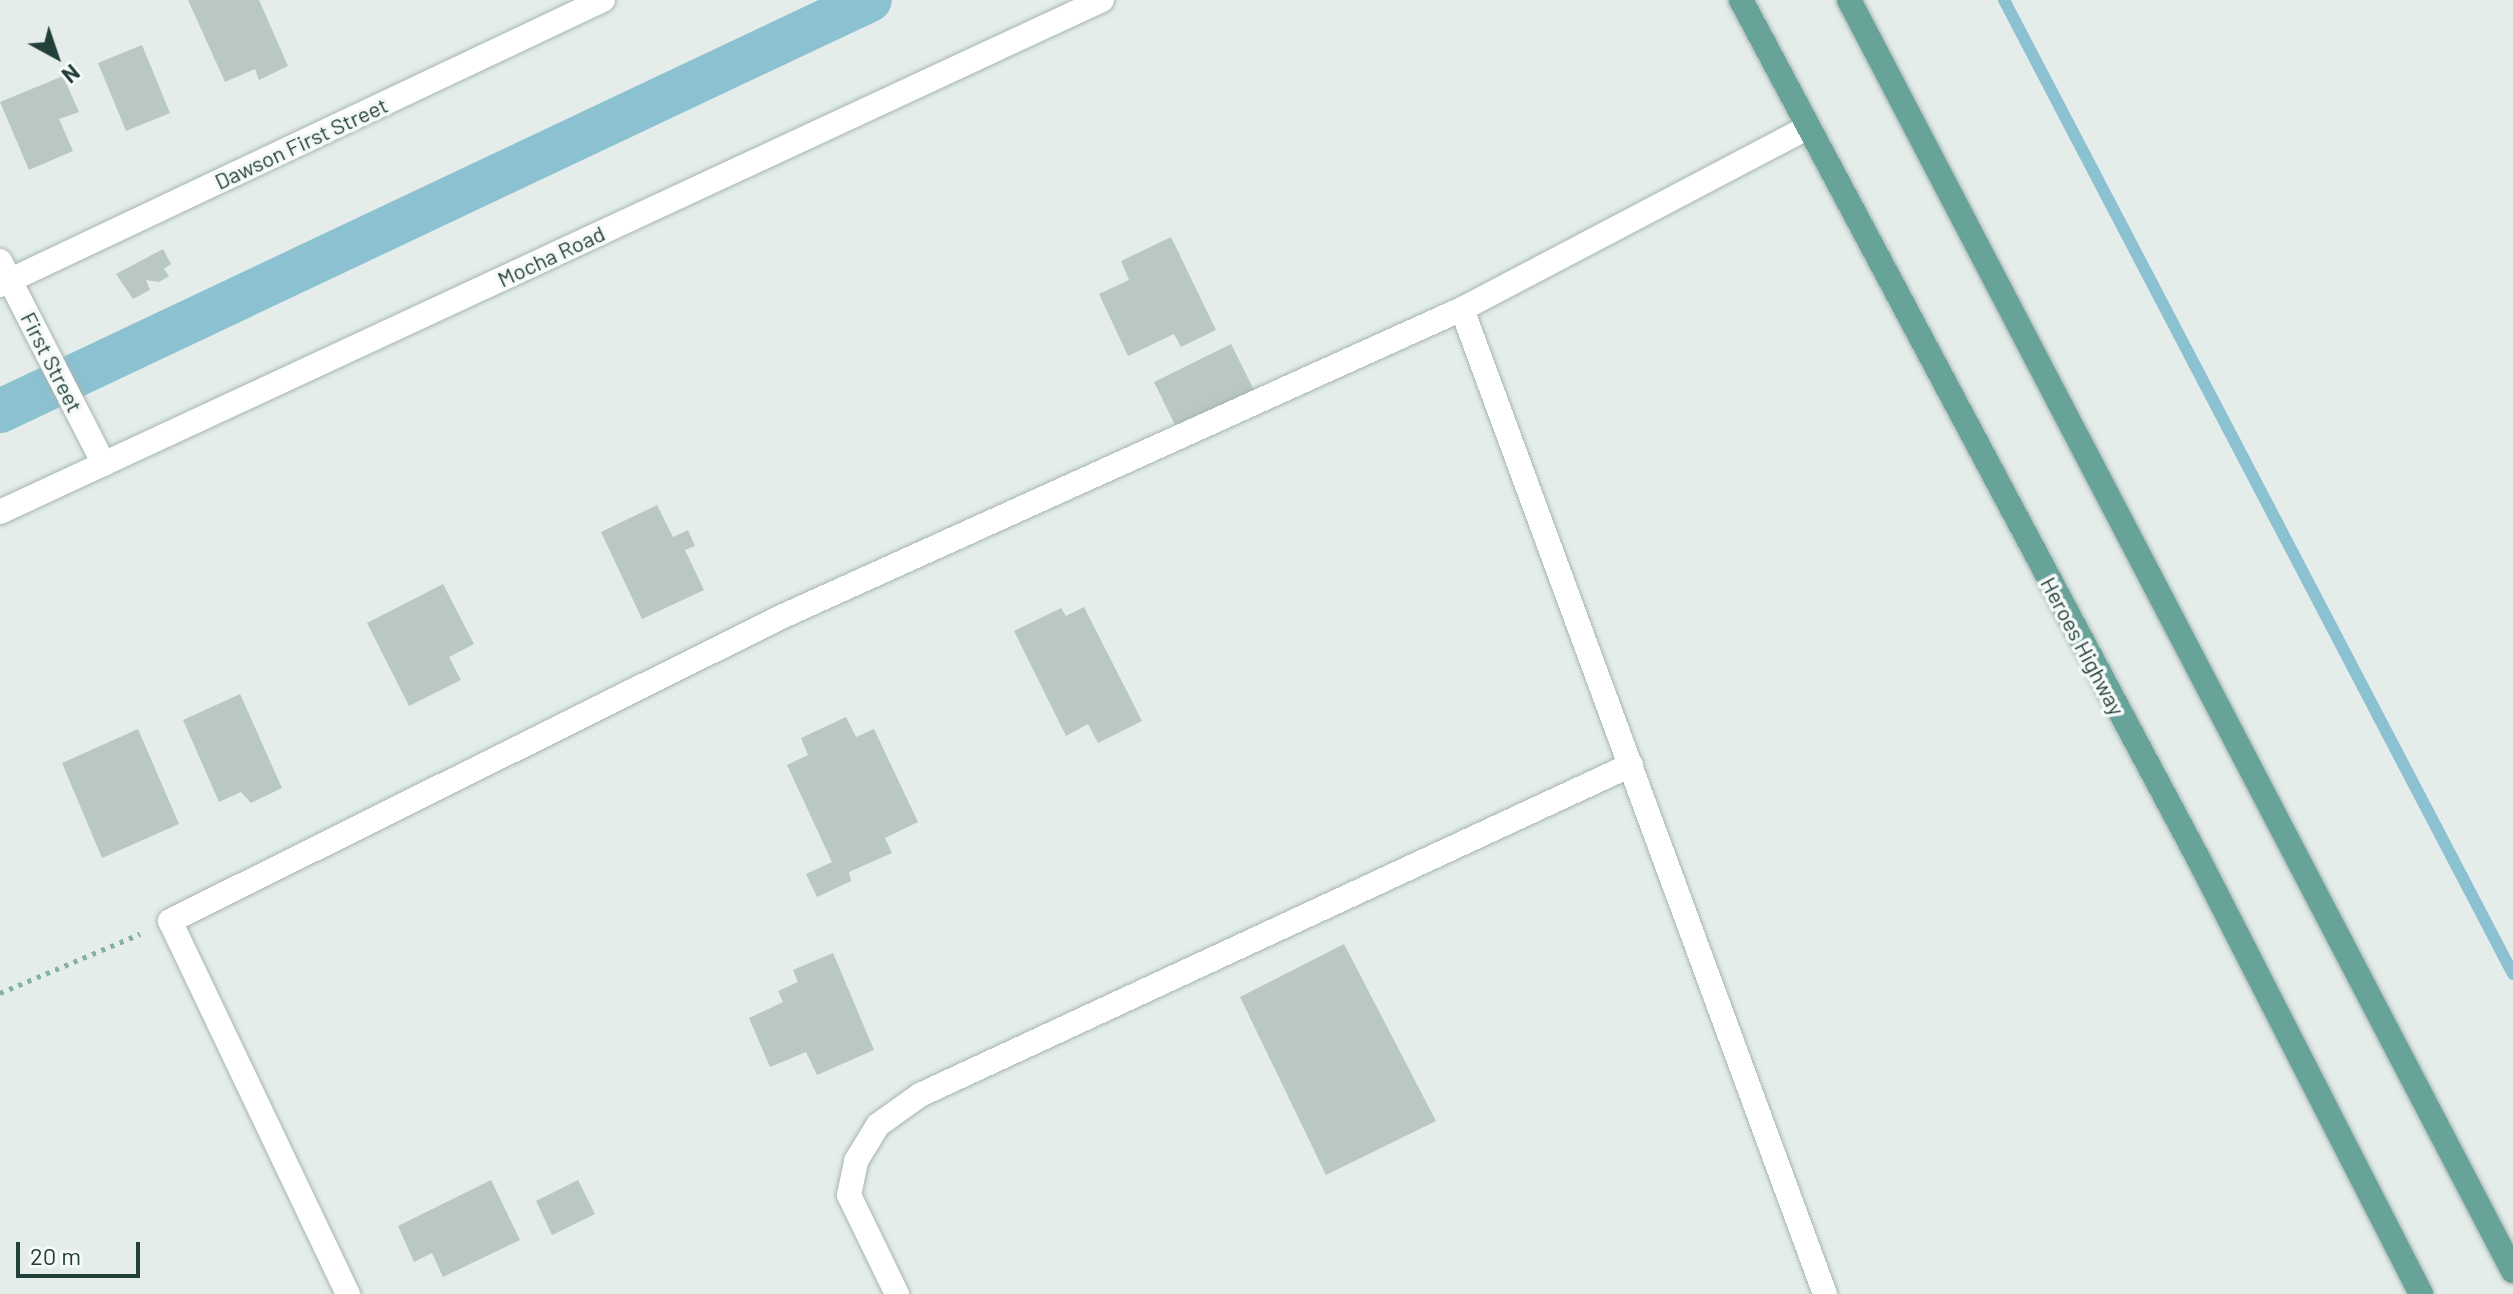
<!DOCTYPE html>
<style>
body{margin:0}
#map{position:relative;width:2513px;height:1294px;overflow:hidden;background:#e4edea;font-family:Barlow,sans-serif}
div>[style]{position:absolute}
[style*='--x']{left:calc(var(--x)*1px);top:calc(var(--y)*1px);width:calc(var(--w)*1px);rotate:calc(var(--a)*1deg)}
.stream>*{height:12px;margin:-6px;padding:0 6px;transform-origin:6px;border-radius:6px;background:#8cc1d2}
.canal>*{height:44px;margin:-22px;padding:0 22px;transform-origin:22px;border-radius:22px;background:#8cc1d2}
.building>*{inset:0;background:#b9c8c3}
.path>*{height:5px;margin-top:-2.5px;transform-origin:0;background:repeating-linear-gradient(90deg,#84b1a7 0 4px,transparent 0 10px)}
.roads{filter:drop-shadow(0 0 2px #a6b5b2) drop-shadow(0 0 2px #a6b5b2)}
.minor>*{height:24px;margin:-12px;padding:0 12px;transform-origin:12px;border-radius:12px;background:#fff}
.major>*{height:24px;margin:-12px;padding:0 12px;transform-origin:12px;border-radius:12px;background:#68a39a}
span{translate:-50% -50%;white-space:nowrap;text-align:center;line-height:1.15;-webkit-text-stroke:7px #f5faf8;paint-order:stroke}
.street-label{font-size:22px;color:#233f3a}
.north{position:absolute;left:16px;top:16px;width:80px;height:80px;-webkit-text-stroke:6px #f5faf8;paint-order:stroke;rotate:140deg;font-size:22px;font-weight:700;line-height:32px;text-align:center;color:#233f3a}
.north::after{content:'';display:block;margin:auto;width:28px;height:36px;background:#233f3a;clip-path:polygon(50% 0,100% 100%,50% 72%,0 100%)}
.scale{position:absolute;left:16px;top:1242px;width:124px;height:36px;box-sizing:border-box;border:4px solid #233f3a;border-top:0;padding-left:10px;font-size:24px;line-height:28px;white-space:nowrap;color:#233f3a;-webkit-text-stroke:6px #f5faf8;paint-order:stroke}
</style>
<div id="map">
<div class="stream">
<i style="--x:2004;--y:0;--w:1099;--a:62.41"></i>
</div>
<div class="canal">
<i style="--x:0;--y:411;--w:962;--a:-25.29"></i>
</div>
<div class="building">
<i style="clip-path:polygon(188px 0,259px 0,288px 66px,259px 80px,255px 69px,225px 82px)"></i>
<i style="clip-path:polygon(142px 45px,170px 113px,126px 131px,98px 63px)"></i>
<i style="clip-path:polygon(63px 76px,79px 112px,59px 119px,73px 151px,29px 170px,0 102px)"></i>
<i style="clip-path:polygon(1171px 237px,1216px 330px,1181px 347px,1174px 334px,1128px 356px,1099px 294px,1129px 280px,1121px 261px)"></i>
<i style="clip-path:polygon(163px 249px,171px 264px,164px 269px,169px 276px,159px 282px,146px 280px,150px 290px,133px 299px,116px 274px)"></i>
<i style="clip-path:polygon(1231px 344px,1254px 390px,1177px 429px,1154px 382px)"></i>
<i style="clip-path:polygon(657px 505px,673px 537px,688px 530px,695px 546px,685px 550px,704px 590px,642px 619px,601px 532px)"></i>
<i style="clip-path:polygon(443px 584px,474px 644px,449px 657px,461px 680px,409px 706px,367px 623px)"></i>
<i style="clip-path:polygon(1084px 607px,1142px 721px,1098px 743px,1088px 724px,1066px 736px,1014px 631px,1061px 608px,1066px 616px)"></i>
<i style="clip-path:polygon(240px 694px,282px 788px,251px 803px,241px 792px,219px 802px,183px 720px)"></i>
<i style="clip-path:polygon(846px 717px,856px 737px,874px 729px,918px 822px,885px 838px,892px 853px,849px 872px,851px 881px,817px 897px,806px 874px,832px 862px,787px 765px,808px 755px,801px 738px)"></i>
<i style="clip-path:polygon(138px 729px,179px 824px,102px 858px,62px 763px)"></i>
<i style="clip-path:polygon(1344px 944px,1436px 1121px,1326px 1175px,1240px 997px)"></i>
<i style="clip-path:polygon(833px 953px,874px 1050px,817px 1075px,806px 1052px,770px 1067px,749px 1018px,783px 1002px,778px 991px,798px 982px,793px 970px)"></i>
<i style="clip-path:polygon(491px 1180px,520px 1240px,443px 1277px,432px 1253px,414px 1262px,398px 1226px)"></i>
<i style="clip-path:polygon(578px 1180px,595px 1214px,552px 1235px,536px 1201px)"></i>
</div>
<div class="path">
<i style="--x:0;--y:993;--w:152;--a:-22.9"></i>
</div>
<div class="roads">
<div class="minor">
<i style="--x:0;--y:261;--w:228;--a:62.9"></i>
<i style="--x:0;--y:285;--w:667;--a:-25.3"></i>
<i style="--x:1462;--y:309;--w:1050;--a:69.77"></i>
<i style="--x:0;--y:512;--w:1215;--a:-24.92"></i>
<i style="--x:348;--y:1294;--w:413;--a:-115.5"></i>
<i style="--x:170;--y:921;--w:682;--a:-26.45"></i>
<i style="--x:781;--y:617;--w:747;--a:-24.34"></i>
<i style="--x:1462;--y:309;--w:391;--a:-27.7"></i>
<i style="--x:897;--y:1294;--w:110;--a:-115.9"></i>
<i style="--x:849;--y:1195;--w:35;--a:-78"></i>
<i style="--x:856;--y:1161;--w:42;--a:-58.6"></i>
<i style="--x:878;--y:1125;--w:52;--a:-35.5"></i>
<i style="--x:920;--y:1095;--w:784;--a:-24.9"></i>
</div>
<div class="major">
<i style="--x:1741;--y:0;--w:972;--a:61.96"></i>
<i style="--x:2198;--y:858;--w:490;--a:62.9"></i>
<i style="--x:1849;--y:0;--w:1434;--a:62.42"></i>
</div>
</div>
<div class="street-label">
<span style="left:301px;top:143px;rotate:-25deg">Dawson First Street</span>
<span style="left:551px;top:256px;rotate:-25deg">Mocha Road</span>
<span style="left:52px;top:362px;rotate:63deg">First Street</span>
<span style="left:2083px;top:646px;rotate:62deg">Heroes Highway</span>
</div>
<div class="north">N</div>
<div class="scale">20 m</div>
</div>
